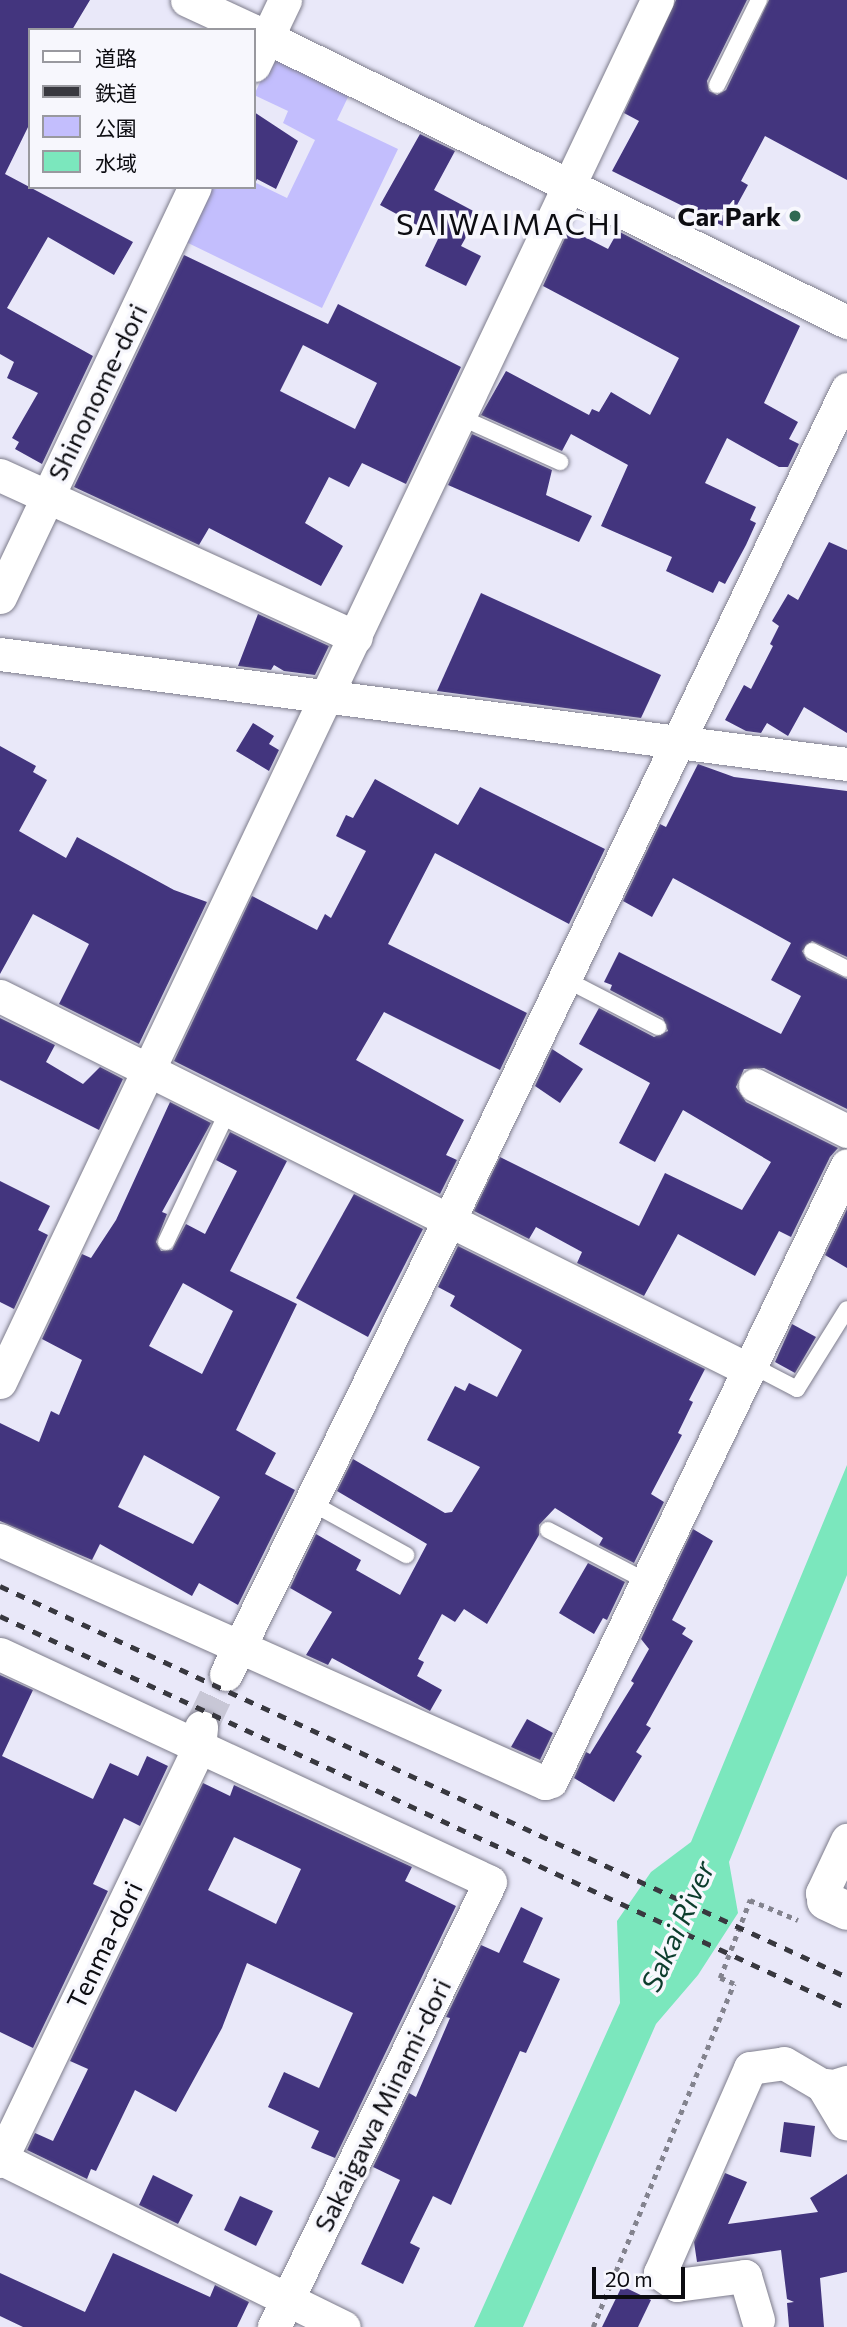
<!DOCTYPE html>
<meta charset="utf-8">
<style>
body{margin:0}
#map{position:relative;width:847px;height:2327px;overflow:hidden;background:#e9e8f9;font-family:Commissioner,"Noto Sans JP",sans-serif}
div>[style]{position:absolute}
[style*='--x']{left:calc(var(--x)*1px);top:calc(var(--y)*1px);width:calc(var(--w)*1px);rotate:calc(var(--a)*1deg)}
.green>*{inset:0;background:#c3befd}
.water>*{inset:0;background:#7be7bd}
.building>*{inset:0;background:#43357e}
.minor-tunnel>*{height:33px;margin-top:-16.5px;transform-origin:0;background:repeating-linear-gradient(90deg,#c8c7d6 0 33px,transparent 0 50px)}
.path>*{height:4.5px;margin-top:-2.25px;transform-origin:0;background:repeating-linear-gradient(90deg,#83838e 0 5px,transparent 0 10px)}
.roads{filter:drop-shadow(0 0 2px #7e7d8c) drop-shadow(0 0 2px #7e7d8c)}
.service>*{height:16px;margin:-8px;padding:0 8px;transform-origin:8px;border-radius:8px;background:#fff}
.minor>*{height:33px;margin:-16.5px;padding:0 16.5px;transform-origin:16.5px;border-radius:16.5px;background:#fff}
.tertiary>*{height:38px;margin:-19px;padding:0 19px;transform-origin:19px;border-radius:19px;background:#fff}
.rail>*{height:5px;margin-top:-2.5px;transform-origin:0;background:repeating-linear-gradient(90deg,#38383f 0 9px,transparent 0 18px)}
.dots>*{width:19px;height:19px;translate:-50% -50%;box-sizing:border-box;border:4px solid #f7f7fd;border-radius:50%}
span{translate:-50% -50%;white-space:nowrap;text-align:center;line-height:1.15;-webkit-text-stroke:7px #f7f7fd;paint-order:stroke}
.poi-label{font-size:26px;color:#0c0c11;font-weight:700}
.right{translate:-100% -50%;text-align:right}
.street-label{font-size:26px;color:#0c0c11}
.water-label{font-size:28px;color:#0c3d2d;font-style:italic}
.quarter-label{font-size:30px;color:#0c0c11;letter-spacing:2px}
.legend{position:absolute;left:28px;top:28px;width:228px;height:161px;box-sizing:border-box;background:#f7f7fd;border:2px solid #99999f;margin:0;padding:9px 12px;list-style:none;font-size:21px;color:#0c0c11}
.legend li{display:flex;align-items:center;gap:14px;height:35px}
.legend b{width:35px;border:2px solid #99999f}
.scale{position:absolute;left:592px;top:2267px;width:93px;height:32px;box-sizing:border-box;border:4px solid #0c0c11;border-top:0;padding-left:9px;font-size:21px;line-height:24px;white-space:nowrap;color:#0c0c11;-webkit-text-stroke:5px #f7f7fd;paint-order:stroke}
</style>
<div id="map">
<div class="green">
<i style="clip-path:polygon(272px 57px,349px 95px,337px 120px,398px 149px,322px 308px,184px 241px,210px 187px,254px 187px,254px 182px,287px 198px,315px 140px,283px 123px,288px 111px,254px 95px)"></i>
</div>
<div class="water">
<i style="clip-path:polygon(847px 1465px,847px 1575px,729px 1862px,738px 1913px,698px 1975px,656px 2024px,523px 2327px,474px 2327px,620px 2003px,617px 1921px,651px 1872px,691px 1842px)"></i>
</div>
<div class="building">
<i style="clip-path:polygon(0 0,90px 0,72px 30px,30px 30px,30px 123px,5px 174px,133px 242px,114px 275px,48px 237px,7px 308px,93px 356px,42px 464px,15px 449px,19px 442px,12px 438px,38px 393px,7px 378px,14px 362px,0 354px)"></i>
<i style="clip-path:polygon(676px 0,747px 0,707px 81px,709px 91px,717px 95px,726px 90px,769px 0,847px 0,847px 180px,765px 136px,741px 181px,748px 185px,725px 227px,612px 171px,639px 121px,624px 113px)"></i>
<i style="clip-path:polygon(254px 112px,298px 141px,276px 189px,257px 179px,254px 186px)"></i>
<i style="clip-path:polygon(420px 134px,455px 151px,434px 190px,479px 214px,461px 246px,481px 256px,466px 286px,425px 266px,439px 237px,380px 205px)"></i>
<i style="clip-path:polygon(569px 229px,608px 249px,618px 231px,800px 326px,764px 403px,798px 422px,789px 439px,799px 444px,788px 467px,779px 467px,727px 438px,705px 483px,756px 507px,750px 520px,756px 523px,746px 545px,725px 584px,719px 581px,713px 593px,666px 571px,672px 557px,601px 526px,628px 465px,571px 434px,562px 451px,481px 415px,506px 371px,589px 415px,592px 409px,599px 412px,611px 392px,650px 415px,679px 358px,543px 286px)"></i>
<i style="clip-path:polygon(evenodd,184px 255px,328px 324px,338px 304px,461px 367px,406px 484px,362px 463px,349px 487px,329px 477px,305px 523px,343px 546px,321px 586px,209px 528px,199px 545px,74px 487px,184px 255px,303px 345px,377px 383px,355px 429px,280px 391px,303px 345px)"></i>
<i style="clip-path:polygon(472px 434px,552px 470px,546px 495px,592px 516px,579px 542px,448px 485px)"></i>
<i style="clip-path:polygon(829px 542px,847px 550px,847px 733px,804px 707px,788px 736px,767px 723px,761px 733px,746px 731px,725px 720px,744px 685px,751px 689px,773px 646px,770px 644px,779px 626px,772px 621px,788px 594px,798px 600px)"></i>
<i style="clip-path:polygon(481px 593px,661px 675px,641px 718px,437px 691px)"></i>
<i style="clip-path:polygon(258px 614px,329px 646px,315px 675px,284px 671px,274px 665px,271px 670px,238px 666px)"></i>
<i style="clip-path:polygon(253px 723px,274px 736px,269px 744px,279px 750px,269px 771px,236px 751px)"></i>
<i style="clip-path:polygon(0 746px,36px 766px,33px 772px,47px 780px,19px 831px,66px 858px,77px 837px,174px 890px,207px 902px,139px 1044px,59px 1004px,89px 944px,33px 914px,0 974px)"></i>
<i style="clip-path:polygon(698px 764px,734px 777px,847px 791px,847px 957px,812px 941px,802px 951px,807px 960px,847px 979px,847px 1109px,764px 1068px,744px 1069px,736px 1087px,746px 1102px,838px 1148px,830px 1157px,791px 1237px,779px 1231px,755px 1276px,678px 1234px,644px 1296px,577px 1263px,582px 1252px,536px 1227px,529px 1239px,474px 1211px,500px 1157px,639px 1226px,665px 1173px,742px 1210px,771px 1162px,683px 1110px,655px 1162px,619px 1143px,650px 1083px,579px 1044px,599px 1008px,654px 1037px,668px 1031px,663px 1018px,610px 990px,612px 985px,604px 982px,619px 952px,781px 1034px,801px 996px,771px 980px,791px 943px,684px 884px,673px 878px,652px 917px,623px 901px,660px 824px,666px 827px)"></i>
<i style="clip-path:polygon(375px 779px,458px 825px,480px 787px,605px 849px,569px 924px,435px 853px,388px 944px,527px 1013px,500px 1070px,384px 1012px,356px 1060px,464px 1120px,446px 1155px,457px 1160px,440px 1194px,174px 1061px,252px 896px,317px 930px,325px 914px,331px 918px,366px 851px,336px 836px,346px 815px,353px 818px)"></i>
<i style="clip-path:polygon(0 1018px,55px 1045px,46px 1062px,83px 1084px,100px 1067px,123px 1079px,99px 1130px,0 1080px)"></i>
<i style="clip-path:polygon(552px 1049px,583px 1069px,560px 1103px,535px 1086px)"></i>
<i style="clip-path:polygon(evenodd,170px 1102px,211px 1123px,162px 1212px,167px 1214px,156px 1242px,161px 1251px,172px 1250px,186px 1224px,205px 1234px,237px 1171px,216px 1160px,230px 1132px,287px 1161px,230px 1271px,297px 1304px,236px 1430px,276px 1453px,265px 1474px,295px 1490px,238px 1605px,199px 1583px,192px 1596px,100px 1544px,92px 1560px,0 1521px,0 1423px,39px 1442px,51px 1411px,59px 1415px,82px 1360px,42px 1339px,82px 1254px,91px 1258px,116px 1220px,170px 1102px,183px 1283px,233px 1311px,202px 1374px,149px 1346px,183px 1283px,170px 1102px,144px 1455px,220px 1497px,193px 1544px,118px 1507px,144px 1455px)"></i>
<i style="clip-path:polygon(0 1181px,50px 1206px,38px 1230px,48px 1235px,14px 1309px,0 1302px)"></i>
<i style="clip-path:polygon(354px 1194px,423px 1229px,368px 1337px,296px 1298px)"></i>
<i style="clip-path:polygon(847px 1209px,847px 1268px,825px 1255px)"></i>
<i style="clip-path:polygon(458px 1246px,705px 1369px,689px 1400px,693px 1402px,678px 1433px,682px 1435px,651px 1494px,664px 1502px,634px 1563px,599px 1545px,603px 1538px,555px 1508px,539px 1525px,539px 1535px,487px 1624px,464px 1609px,455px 1622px,442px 1614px,418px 1659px,424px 1662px,417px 1676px,442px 1690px,430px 1711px,332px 1658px,328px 1665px,306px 1655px,332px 1612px,290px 1588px,316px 1534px,361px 1560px,356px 1570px,400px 1595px,427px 1544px,337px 1491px,353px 1459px,445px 1513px,452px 1512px,480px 1467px,427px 1440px,455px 1386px,465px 1391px,469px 1383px,497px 1397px,522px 1350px,450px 1306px,455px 1296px,438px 1287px)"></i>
<i style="clip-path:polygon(792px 1324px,816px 1337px,795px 1373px,775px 1362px)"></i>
<i style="clip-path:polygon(693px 1529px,713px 1541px,672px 1620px,686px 1628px,682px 1634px,693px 1641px,646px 1725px,651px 1728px,636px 1752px,642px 1756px,614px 1802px,574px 1778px,586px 1752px,590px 1754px,634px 1683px,631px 1681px,649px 1649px,641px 1639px)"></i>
<i style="clip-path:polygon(588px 1563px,625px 1582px,607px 1620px,603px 1618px,594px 1634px,559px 1613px)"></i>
<i style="clip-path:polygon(0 1675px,33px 1690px,2px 1756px,93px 1799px,110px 1763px,138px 1776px,147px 1756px,168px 1766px,140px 1826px,124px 1818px,93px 1884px,108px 1891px,33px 2048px,0 2032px)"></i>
<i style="clip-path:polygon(527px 1719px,553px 1733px,540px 1760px,511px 1747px)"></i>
<i style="clip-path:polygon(evenodd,203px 1783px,230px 1796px,234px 1785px,412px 1867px,405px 1881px,456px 1906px,335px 2158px,311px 2148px,319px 2131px,268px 2107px,284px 2072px,319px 2088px,353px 2013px,247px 1963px,222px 2028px,176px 2112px,135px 2090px,96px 2171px,91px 2169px,87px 2179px,27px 2150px,35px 2133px,53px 2141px,88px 2069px,70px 2061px,203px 1783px,234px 1837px,301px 1869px,276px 1924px,208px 1890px,234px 1837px)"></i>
<i style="clip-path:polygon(521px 1907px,543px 1918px,523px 1962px,560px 1979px,526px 2053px,520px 2051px,451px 2205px,433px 2196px,410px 2243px,420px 2248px,403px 2284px,361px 2264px,400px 2180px,373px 2167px,409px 2093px,416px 2097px,450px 2018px,446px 2017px,481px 1945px,499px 1953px)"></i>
<i style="clip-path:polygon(784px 2122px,815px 2126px,811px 2157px,780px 2152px)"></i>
<i style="clip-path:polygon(725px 2173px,747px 2182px,728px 2224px,818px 2212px,810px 2198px,847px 2174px,847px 2272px,820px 2278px,824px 2327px,789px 2327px,787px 2303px,794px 2302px,787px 2299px,781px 2250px,697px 2262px,694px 2242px)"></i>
<i style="clip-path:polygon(153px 2175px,193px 2195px,178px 2224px,139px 2205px)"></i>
<i style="clip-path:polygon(240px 2196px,273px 2211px,256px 2246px,224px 2230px)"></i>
<i style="clip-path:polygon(113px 2253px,210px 2297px,215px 2285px,249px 2302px,237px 2327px,23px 2327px,0 2316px,0 2273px,85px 2312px)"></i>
<i style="clip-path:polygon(622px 2286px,651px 2300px,638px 2327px,602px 2327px)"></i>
</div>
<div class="minor-tunnel">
<i style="--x:201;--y:1727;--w:59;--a:-64.7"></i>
</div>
<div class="path">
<i style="--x:593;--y:2327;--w:371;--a:-67.7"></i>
<i style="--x:734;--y:1984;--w:15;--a:-157"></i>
<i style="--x:720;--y:1978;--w:84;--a:-69"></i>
<i style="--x:750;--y:1900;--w:52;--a:22.6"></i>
</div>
<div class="roads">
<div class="service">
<i style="--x:717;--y:85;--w:95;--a:-63.7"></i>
<i style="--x:460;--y:417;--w:110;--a:24.2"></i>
<i style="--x:812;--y:951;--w:39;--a:27"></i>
<i style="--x:563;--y:978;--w:107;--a:27.3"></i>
<i style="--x:166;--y:1242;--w:147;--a:-64.7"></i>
<i style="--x:749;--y:1364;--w:54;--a:27.5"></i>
<i style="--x:797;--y:1389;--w:94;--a:-58"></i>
<i style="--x:310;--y:1502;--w:110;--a:28.9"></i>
<i style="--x:548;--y:1530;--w:110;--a:27.5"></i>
</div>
<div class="minor">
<i style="--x:187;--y:0;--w:72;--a:24.8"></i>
<i style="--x:254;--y:31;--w:661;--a:26.14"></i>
<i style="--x:254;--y:65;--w:72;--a:-64.5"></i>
<i style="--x:0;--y:475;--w:391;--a:24.5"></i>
<i style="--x:0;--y:597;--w:454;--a:-64.6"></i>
<i style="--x:0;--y:654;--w:854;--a:7.4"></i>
<i style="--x:0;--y:996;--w:835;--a:26.53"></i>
<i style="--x:755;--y:1085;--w:103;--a:26.6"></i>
<i style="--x:0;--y:1382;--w:1530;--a:-64.57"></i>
<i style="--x:0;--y:1540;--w:597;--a:24.03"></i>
<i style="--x:545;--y:1783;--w:6;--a:-18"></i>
<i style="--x:551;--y:1781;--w:683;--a:-64.33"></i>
<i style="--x:0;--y:1654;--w:540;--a:24.95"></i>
<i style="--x:490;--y:1882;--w:495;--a:115.9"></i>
<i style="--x:226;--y:1674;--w:508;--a:-63.84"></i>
<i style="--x:450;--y:1218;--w:919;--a:-64.41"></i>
<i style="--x:826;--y:1901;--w:9;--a:-117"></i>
<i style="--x:822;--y:1893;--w:59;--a:-64.7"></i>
<i style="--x:0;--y:2158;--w:383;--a:26.2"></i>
<i style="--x:0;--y:2161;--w:459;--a:-64.3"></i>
<i style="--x:199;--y:1747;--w:20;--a:-84"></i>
<i style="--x:758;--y:2320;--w:46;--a:-106.5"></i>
<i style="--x:745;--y:2276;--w:69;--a:172.5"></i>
<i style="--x:677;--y:2285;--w:21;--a:-145"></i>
<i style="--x:660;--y:2273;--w:224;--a:-66.3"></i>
<i style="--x:750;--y:2068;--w:34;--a:-8"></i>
<i style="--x:784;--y:2063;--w:50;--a:30.2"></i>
<i style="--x:827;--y:2088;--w:21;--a:-17"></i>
</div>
<div class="tertiary">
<i style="--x:826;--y:1901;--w:23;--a:25"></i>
<i style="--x:827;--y:2088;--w:39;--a:59"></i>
</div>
</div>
<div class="rail">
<i style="--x:0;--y:1586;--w:933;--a:24.78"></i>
<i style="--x:0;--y:1616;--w:933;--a:24.84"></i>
</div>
<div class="dots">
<i style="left:795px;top:216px;background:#2e6952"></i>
</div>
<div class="poi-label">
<span class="right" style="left:781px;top:216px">Car Park</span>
</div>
<div class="street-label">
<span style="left:97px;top:392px;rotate:-64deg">Shinonome-dori</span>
<span style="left:104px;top:1945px;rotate:-64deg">Tenma-dori</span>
<span style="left:382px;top:2105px;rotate:-64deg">Sakaigawa Minami-dori</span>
</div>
<div class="water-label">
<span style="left:677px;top:1926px;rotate:-66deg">Sakai River</span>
</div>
<div class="quarter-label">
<span style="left:509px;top:223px">SAIWAIMACHI</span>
</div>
<ul class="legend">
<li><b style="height:9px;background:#fff"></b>道路</li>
<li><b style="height:9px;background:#38383f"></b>鉄道</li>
<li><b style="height:19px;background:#c3befd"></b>公園</li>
<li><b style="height:19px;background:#7be7bd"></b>水域</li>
</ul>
<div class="scale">20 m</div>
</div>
